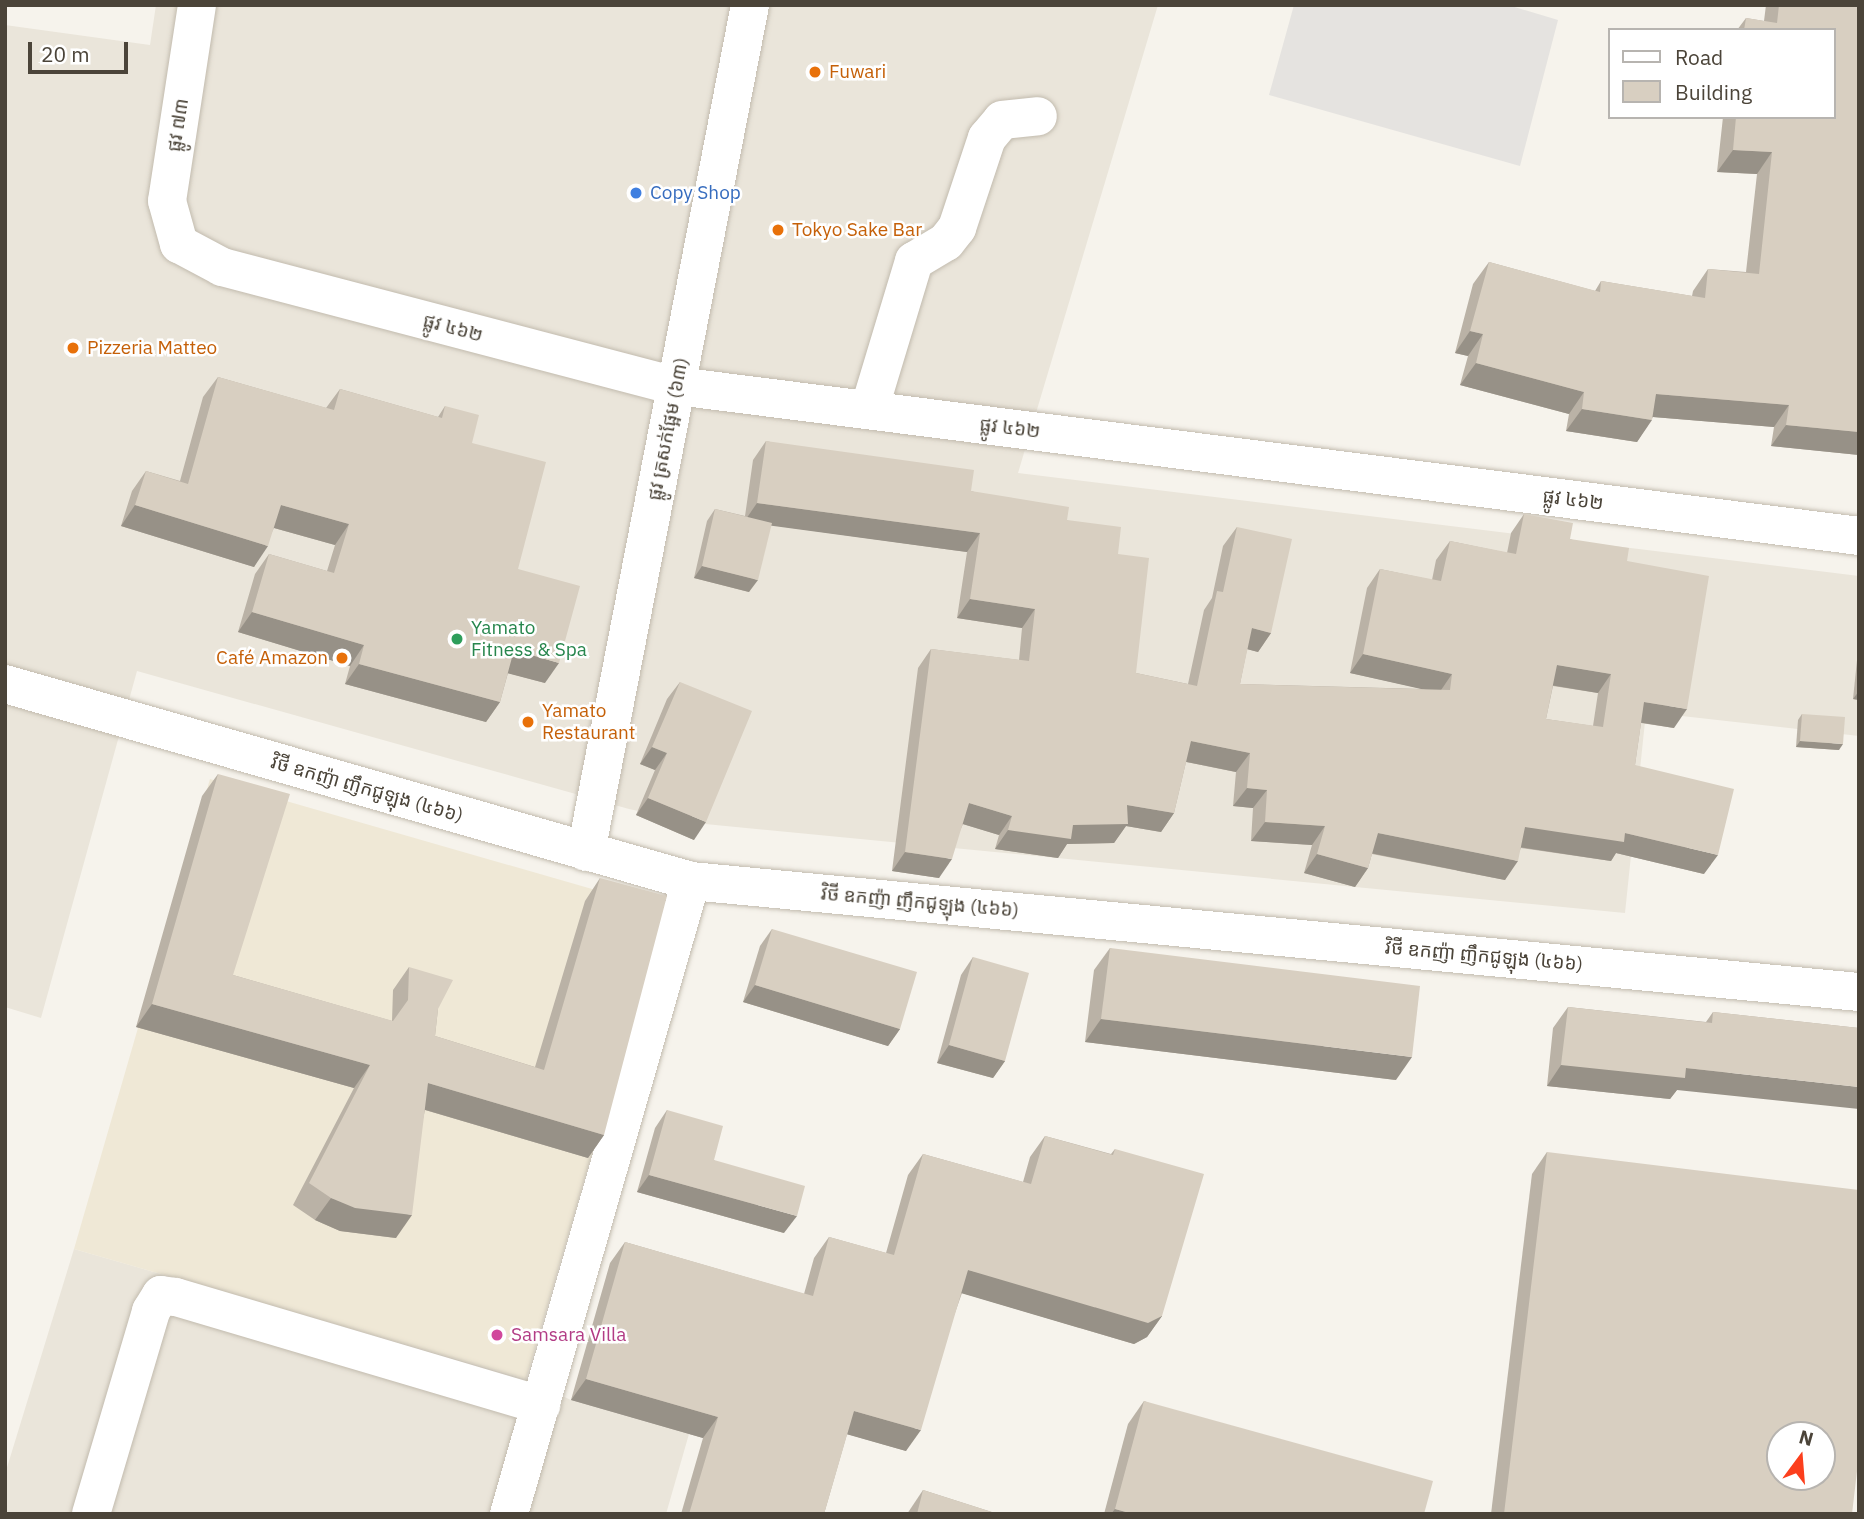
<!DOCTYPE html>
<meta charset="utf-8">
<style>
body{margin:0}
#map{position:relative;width:1864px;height:1519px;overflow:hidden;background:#f6f3ec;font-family:"IBM Plex Sans","Noto Sans Khmer",sans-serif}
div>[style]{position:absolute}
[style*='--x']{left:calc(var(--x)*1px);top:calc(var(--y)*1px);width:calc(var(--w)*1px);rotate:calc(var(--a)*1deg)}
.residential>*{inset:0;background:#eae5da}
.education>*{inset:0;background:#efe8d6}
.parking>*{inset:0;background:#e5e3e0}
.roads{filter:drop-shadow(0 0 2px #c2bbae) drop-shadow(0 0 2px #c2bbae)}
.minor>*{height:38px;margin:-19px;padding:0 19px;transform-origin:19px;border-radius:19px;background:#fff}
.tertiary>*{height:38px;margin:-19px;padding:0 19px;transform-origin:19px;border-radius:19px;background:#fff}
.wall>*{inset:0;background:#bab2a6}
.shaded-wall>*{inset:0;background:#979187}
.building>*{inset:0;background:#d8cfc1}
.dots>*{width:19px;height:19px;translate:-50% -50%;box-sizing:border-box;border:4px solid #fff;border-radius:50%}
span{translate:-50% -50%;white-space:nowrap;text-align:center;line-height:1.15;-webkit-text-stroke:5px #fff;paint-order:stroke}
.food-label{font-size:19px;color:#c56008}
.left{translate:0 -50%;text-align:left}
.right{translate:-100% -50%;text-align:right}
.street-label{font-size:19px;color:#4b4439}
.shop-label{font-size:19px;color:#366cbe}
.leisure-label{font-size:19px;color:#27864d}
.hotel-label{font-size:19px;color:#b23c85}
.frame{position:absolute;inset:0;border:7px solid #4b4439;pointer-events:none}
.legend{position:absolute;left:1608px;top:28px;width:228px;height:91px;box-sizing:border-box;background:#fff;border:2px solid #b7b4b0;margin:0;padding:9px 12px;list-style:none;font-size:21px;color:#4b4439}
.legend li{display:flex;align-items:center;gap:14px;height:35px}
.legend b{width:35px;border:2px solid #b7b4b0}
.north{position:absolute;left:1766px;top:1421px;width:70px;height:70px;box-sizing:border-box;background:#fff;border:2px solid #b7b4b0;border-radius:50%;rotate:16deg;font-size:19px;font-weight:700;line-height:28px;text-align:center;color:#4b4439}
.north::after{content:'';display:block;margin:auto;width:24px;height:32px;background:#fc3f1d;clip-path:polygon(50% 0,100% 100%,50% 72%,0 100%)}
.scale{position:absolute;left:28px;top:42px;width:100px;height:32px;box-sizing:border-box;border:4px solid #4b4439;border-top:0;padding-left:9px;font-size:21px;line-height:24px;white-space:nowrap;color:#4b4439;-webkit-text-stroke:5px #fff;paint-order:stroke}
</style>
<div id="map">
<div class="residential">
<i style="clip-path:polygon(156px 5px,1158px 5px,1018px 473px,1859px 576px,1859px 736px,1646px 712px,1625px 913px,695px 823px,629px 809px,137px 671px,41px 1018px,5px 1007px,5px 25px,150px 45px)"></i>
<i style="clip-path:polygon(74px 1249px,526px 1379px,571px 1400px,689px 1434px,666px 1514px,5px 1514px,5px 1474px)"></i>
</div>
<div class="education">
<i style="clip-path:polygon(210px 779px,599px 891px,664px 906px,526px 1379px,74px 1249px)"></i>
</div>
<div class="parking">
<i style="clip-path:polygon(1294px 5px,1508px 5px,1558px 20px,1520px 166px,1269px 95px)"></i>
</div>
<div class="roads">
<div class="minor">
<i style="--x:197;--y:5;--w:198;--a:98.7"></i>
<i style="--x:167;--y:201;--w:45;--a:74.4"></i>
<i style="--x:179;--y:244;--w:49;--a:28.1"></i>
<i style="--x:222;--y:267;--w:470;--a:14.7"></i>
<i style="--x:677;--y:386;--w:1191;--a:7.23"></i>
<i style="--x:869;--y:410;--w:156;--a:-73.2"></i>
<i style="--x:914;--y:261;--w:37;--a:-31"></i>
<i style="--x:946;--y:242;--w:18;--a:-52"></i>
<i style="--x:957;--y:228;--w:95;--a:-71.6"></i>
<i style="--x:987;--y:138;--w:23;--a:-50"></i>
<i style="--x:1002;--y:120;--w:36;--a:-6"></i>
<i style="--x:91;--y:1514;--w:212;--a:-73.5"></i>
<i style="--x:151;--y:1311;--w:19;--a:-58"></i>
<i style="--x:161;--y:1295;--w:15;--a:8"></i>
<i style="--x:176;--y:1297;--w:381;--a:16.5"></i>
<i style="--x:509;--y:1514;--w:659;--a:-73.96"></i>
</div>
<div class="tertiary">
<i style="--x:5;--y:684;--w:714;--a:16.02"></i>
<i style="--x:691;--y:881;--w:1173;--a:5.43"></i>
<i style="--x:586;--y:852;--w:863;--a:-79.04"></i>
</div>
</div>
<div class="wall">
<i style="clip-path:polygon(1766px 5px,1859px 5px,1859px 455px,1771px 446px,1774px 427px,1653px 417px,1637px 442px,1566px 431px,1569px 414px,1460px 385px,1468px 356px,1455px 353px,1473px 284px,1489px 262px,1595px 291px,1601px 281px,1692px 296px,1693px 291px,1708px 269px,1746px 272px,1757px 174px,1717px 172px,1723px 117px,1834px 117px,1834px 30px,1737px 30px,1746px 18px,1764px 21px)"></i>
<i style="clip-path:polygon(218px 377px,326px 408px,340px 389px,438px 417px,445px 406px,472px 443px,518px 569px,545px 683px,508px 673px,500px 702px,486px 722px,345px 684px,350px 666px,238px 632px,255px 574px,269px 554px,327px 571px,335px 545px,274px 528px,254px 567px,121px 526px,132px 491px,146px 471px,180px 481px,203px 397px)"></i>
<i style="clip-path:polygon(evenodd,766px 441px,971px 491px,1067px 520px,1118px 554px,1136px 673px,1188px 684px,1204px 610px,1212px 598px,1223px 546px,1237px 527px,1271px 633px,1258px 652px,1247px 649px,1240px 684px,1423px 689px,1350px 673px,1367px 588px,1380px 569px,1432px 580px,1436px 560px,1450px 541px,1507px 553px,1511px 533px,1524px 514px,1570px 539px,1627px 561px,1674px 728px,1641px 723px,1635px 765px,1704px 874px,1616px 853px,1611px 861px,1521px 848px,1505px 880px,1372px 854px,1368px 868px,1355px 887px,1304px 873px,1312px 845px,1251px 841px,1253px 808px,1233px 806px,1236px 772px,1186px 762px,1174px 813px,1161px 832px,1126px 826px,1114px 843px,1067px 844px,1058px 858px,995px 849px,999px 835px,963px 824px,939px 878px,892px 871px,918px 668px,931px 649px,1019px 660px,1022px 628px,957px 618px,967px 552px,771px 525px,749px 592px,694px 578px,707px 521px,715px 509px,745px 516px,753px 460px,766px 441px,1553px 686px,1598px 693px,1593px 726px,1546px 719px,1553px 686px)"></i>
<i style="clip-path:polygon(1859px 641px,1859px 700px,1853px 699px)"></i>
<i style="clip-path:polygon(680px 682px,694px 840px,636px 815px,655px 770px,640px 764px,667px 699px)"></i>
<i style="clip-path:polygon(1802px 714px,1839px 750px,1796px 747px,1798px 720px)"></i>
<i style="clip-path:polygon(218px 774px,233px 975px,392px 1021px,393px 990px,409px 967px,438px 1009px,435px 1036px,535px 1067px,585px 901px,600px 878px,604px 1135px,588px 1158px,425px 1110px,396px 1238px,340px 1231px,315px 1220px,293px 1205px,354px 1088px,136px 1027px,202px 796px)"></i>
<i style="clip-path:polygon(772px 929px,900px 1029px,888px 1046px,743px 1002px,760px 946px)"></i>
<i style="clip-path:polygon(1110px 948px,1396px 1080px,1085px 1042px,1094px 970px)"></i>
<i style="clip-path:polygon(973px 957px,1005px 1061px,993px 1078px,937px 1063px,961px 975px)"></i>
<i style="clip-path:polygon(1568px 1007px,1706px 1022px,1713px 1012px,1859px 1028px,1677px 1090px,1670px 1099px,1547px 1086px,1553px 1028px)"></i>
<i style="clip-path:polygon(667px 1110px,714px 1160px,784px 1233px,637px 1192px,655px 1128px)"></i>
<i style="clip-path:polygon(1045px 1136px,1111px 1154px,1115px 1149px,1162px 1316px,1147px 1337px,1134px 1344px,962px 1293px,906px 1451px,847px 1434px,824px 1514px,681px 1514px,703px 1438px,571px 1400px,610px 1263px,625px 1242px,804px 1294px,814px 1258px,829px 1237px,886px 1253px,908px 1175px,923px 1154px,1023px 1182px,1030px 1157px)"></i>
<i style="clip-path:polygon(1547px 1152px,1852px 1514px,1491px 1514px,1532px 1174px)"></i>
<i style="clip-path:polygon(1144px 1401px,1424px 1514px,1104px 1514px,1128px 1424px)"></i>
<i style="clip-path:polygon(923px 1490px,998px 1514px,907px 1514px)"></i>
</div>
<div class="shaded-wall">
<i style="clip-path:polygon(1733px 150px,1772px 152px,1757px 174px,1717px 172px)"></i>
<i style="clip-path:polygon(1470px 331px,1483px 334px,1468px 356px,1455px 353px)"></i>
<i style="clip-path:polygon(1476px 363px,1584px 392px,1569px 414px,1460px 385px)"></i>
<i style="clip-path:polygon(1656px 394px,1789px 405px,1774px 427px,1641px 416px)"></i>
<i style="clip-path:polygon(1582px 409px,1652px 420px,1637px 442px,1566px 431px)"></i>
<i style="clip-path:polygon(1786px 425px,1859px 432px,1859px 455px,1771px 446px)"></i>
<i style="clip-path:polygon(757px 503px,980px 533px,967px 552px,744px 522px)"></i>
<i style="clip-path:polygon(135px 505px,268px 546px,254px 567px,121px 526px)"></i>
<i style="clip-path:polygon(281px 505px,349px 524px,335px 545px,267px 526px)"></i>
<i style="clip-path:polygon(702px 566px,758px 580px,749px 592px,694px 578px)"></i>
<i style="clip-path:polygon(970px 599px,1035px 609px,1022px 628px,957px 618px)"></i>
<i style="clip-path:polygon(252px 612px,364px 645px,350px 666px,238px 632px)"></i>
<i style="clip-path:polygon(1252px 628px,1271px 633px,1258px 652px,1239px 647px)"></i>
<i style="clip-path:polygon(514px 650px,559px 663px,545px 683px,499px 671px)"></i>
<i style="clip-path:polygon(1363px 654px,1452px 674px,1439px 693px,1350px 673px)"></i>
<i style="clip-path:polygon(359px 664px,500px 702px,486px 722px,345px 684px)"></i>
<i style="clip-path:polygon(1557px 665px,1611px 674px,1598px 693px,1544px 684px)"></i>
<i style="clip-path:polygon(1859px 691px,1859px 700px,1853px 699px)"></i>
<i style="clip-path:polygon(1644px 702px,1687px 709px,1674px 728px,1631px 721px)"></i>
<i style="clip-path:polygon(1191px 741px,1250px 753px,1236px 772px,1177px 760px)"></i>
<i style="clip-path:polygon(1800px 741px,1843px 744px,1839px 750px,1796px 747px)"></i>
<i style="clip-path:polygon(652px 747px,667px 753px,655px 770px,640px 764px)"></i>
<i style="clip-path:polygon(1247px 788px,1267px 790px,1253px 808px,1233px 806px)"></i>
<i style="clip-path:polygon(648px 798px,706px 822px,694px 840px,636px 815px)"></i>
<i style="clip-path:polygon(969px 803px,1012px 816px,999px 835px,956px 822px)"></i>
<i style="clip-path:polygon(1127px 805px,1174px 813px,1161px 832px,1126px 826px,1114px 843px,1067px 844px,1058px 858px,995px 849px,1008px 830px,1073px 825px)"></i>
<i style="clip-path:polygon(1265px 822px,1325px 826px,1312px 845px,1251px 841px)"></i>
<i style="clip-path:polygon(1525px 827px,1625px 833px,1718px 855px,1704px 874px,1616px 853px,1611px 861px,1512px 846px)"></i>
<i style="clip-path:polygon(1378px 833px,1518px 861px,1505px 880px,1365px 852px)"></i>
<i style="clip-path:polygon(905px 852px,952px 859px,939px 878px,892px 871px)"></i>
<i style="clip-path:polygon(1317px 854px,1368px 868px,1355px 887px,1304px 873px)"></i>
<i style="clip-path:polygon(755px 985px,900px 1029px,888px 1046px,743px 1002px)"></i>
<i style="clip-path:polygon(152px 1004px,370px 1065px,354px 1088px,136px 1027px)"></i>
<i style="clip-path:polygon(1101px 1019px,1412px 1057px,1396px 1080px,1085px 1042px)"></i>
<i style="clip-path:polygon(949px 1045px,1005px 1061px,993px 1078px,937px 1063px)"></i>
<i style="clip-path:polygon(1561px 1065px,1686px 1068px,1859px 1087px,1859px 1109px,1677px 1090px,1670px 1099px,1547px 1086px)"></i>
<i style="clip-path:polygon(428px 1083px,604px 1135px,588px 1158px,412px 1106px)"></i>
<i style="clip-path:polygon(649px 1175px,797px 1216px,784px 1233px,637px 1192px)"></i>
<i style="clip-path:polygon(331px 1198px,412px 1215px,396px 1238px,340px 1231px,315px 1220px)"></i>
<i style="clip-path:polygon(968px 1270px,1162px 1316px,1147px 1337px,1134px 1344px,954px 1291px)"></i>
<i style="clip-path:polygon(586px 1379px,718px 1417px,703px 1438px,571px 1400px)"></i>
<i style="clip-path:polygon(854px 1411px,921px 1430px,906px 1451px,839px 1432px)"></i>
<i style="clip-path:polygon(1115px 1509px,1133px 1514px,1111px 1514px)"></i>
</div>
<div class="building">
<i style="clip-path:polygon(1779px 5px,1859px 5px,1859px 432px,1786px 425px,1789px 405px,1656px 394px,1652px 420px,1582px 409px,1584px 392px,1476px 363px,1483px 334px,1470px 331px,1489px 262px,1600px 292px,1601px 281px,1705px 298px,1708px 269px,1759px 274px,1772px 152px,1733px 150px,1736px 117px,1834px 117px,1834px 30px,1744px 30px,1746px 18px,1777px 23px)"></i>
<i style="clip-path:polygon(218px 377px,334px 410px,340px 389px,442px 418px,445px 406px,479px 415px,472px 443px,546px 462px,518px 569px,580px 586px,559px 663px,514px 650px,500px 702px,359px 664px,364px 645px,252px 612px,269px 554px,334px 573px,349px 524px,281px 505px,268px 546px,135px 505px,146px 471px,188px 484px)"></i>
<i style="clip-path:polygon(evenodd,766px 441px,974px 470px,971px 491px,1069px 507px,1067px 520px,1121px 527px,1118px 554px,1149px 558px,1136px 673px,1197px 686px,1217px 591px,1223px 592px,1237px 527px,1292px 539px,1271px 633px,1252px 628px,1240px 684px,1450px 690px,1452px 674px,1363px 654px,1380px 569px,1441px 581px,1450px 541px,1516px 554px,1524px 514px,1573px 523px,1570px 539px,1629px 548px,1627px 561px,1709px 576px,1687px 709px,1644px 702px,1635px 765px,1734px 789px,1718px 855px,1625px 833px,1624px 842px,1525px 827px,1518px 861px,1378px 833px,1368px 868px,1317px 854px,1325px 826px,1265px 822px,1267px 790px,1247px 788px,1250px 753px,1191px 741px,1174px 813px,1127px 805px,1128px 824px,1073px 825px,1071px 839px,1008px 830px,1012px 816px,969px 803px,952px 859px,905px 852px,931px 649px,1029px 661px,1035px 609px,970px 599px,980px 533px,757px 503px,766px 441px,1557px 665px,1611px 674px,1603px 727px,1546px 719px,1557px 665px)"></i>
<i style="clip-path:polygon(715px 509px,772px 523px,758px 580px,702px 566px)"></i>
<i style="clip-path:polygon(680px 682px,752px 711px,706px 822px,648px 798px,667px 753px,652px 747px)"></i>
<i style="clip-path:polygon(1802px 714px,1845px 717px,1843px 744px,1800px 741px)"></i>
<i style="clip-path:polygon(218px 774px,290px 794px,233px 975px,393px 1021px,408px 1000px,409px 967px,453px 980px,438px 1009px,435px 1036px,544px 1070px,600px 878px,667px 896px,604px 1135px,428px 1083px,412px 1215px,355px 1208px,331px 1198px,309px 1183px,370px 1065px,152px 1004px)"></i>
<i style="clip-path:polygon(772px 929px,917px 972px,900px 1029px,755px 985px)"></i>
<i style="clip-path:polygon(1110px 948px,1420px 986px,1412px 1057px,1101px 1019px)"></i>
<i style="clip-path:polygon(973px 957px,1029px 973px,1005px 1061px,949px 1045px)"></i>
<i style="clip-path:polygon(1568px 1007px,1712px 1023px,1713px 1012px,1859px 1028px,1859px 1087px,1686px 1068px,1685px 1078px,1561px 1065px)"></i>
<i style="clip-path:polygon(667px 1110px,723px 1126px,714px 1160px,805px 1186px,797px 1216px,649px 1175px)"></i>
<i style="clip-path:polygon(1045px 1136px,1113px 1155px,1115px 1149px,1204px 1174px,1162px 1316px,1148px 1323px,968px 1270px,921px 1430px,854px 1411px,824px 1514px,689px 1514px,718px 1417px,586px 1379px,625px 1242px,813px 1296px,829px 1237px,894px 1255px,923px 1154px,1031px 1184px)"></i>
<i style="clip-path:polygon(evenodd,1547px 1152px,1859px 1190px,1859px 1454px,1852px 1514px,1504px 1514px,1547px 1152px,1780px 1435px,1822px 1435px,1822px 1477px,1780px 1477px,1780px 1435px)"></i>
<i style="clip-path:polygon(1144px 1401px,1433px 1481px,1424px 1514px,1133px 1514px,1115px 1509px)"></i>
<i style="clip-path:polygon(923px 1490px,998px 1514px,917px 1514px)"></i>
</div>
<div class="dots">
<i style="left:815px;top:72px;background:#e8710a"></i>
<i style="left:636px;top:193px;background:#3f7fe0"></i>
<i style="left:778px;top:230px;background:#e8710a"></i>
<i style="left:73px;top:348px;background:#e8710a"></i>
<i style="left:457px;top:639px;background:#2e9e5b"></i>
<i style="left:342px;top:658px;background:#e8710a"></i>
<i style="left:528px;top:722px;background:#e8710a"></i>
<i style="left:497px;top:1335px;background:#d1479c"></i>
</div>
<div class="food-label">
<span class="left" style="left:829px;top:72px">Fuwari</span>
<span class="left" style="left:792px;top:230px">Tokyo Sake Bar</span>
<span class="left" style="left:87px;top:348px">Pizzeria Matteo</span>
<span class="right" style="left:328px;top:658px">Café Amazon</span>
<span class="left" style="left:542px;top:722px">Yamato<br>Restaurant</span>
</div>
<div class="street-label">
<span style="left:178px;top:125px;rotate:-81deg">ផ្លូវ ៧៣</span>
<span style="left:453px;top:328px;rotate:15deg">ផ្លូវ ៤៦២</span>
<span style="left:1010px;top:428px;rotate:7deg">ផ្លូវ ៤៦២</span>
<span style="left:668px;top:429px;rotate:-79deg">ផ្លូវ ត្រសក់ផ្អែម (៦៣)</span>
<span style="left:1573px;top:500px;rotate:7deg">ផ្លូវ ៤៦២</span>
<span style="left:367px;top:789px;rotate:16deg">វិថី ឧកញ៉ា ញឹកជូឡុង (៤៦៦)</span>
<span style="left:920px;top:902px;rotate:5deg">វិថី ឧកញ៉ា ញឹកជូឡុង (៤៦៦)</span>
<span style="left:1484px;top:956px;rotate:5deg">វិថី ឧកញ៉ា ញឹកជូឡុង (៤៦៦)</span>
</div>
<div class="shop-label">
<span class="left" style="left:650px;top:193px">Copy Shop</span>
</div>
<div class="leisure-label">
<span class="left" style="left:471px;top:639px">Yamato<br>Fitness &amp; Spa</span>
</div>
<div class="hotel-label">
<span class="left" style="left:511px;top:1335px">Samsara Villa</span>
</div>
<div class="frame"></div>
<ul class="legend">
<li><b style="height:9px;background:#fff"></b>Road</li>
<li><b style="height:19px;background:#d8cfc1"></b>Building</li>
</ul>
<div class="north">N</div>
<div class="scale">20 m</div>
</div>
